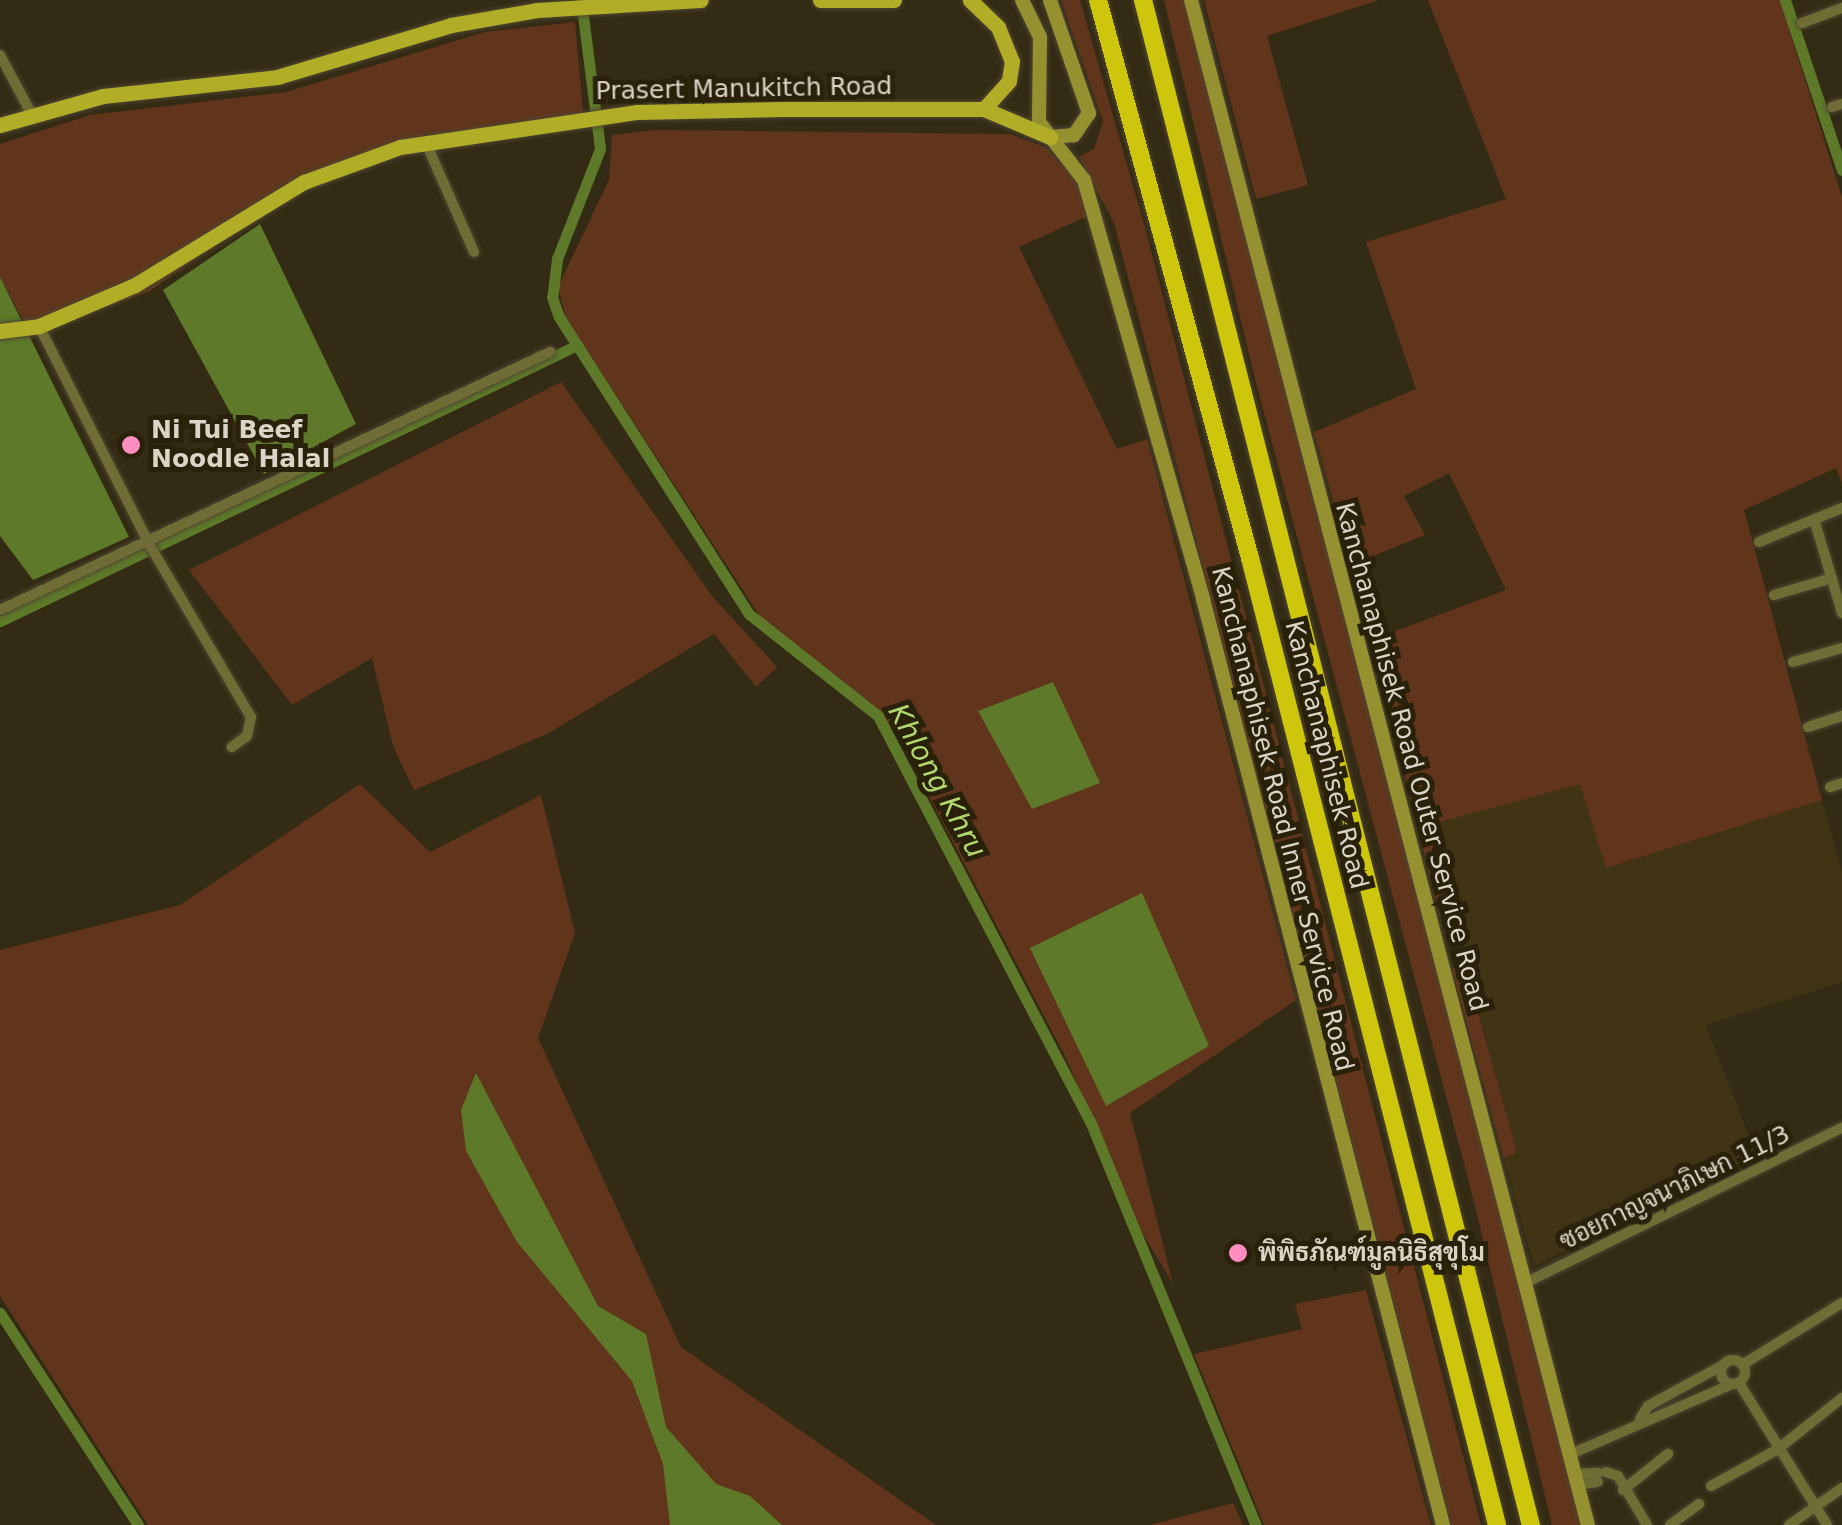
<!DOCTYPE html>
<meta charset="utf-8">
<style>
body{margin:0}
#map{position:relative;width:1842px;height:1525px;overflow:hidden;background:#342b14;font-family:"DejaVu Sans",Sarabun,sans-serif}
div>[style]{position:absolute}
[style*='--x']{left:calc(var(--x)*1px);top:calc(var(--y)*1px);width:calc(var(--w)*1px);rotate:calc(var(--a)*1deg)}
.built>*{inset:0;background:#403415}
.green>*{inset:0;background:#61351b}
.water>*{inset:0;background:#5d7929}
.canal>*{height:11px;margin:-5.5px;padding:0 5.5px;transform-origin:5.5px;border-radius:5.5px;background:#5d7929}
.roads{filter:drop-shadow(0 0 2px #4f4631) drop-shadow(0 0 2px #4f4631)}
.street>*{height:10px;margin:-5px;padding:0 5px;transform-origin:5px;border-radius:5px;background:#6f6d35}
.street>.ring{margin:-5px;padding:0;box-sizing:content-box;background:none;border:10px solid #6f6d35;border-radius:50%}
.secondary>*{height:14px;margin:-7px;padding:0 7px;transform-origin:7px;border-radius:7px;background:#959131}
.primary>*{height:15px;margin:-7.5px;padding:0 7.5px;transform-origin:7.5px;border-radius:7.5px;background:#b2ad26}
.highway>*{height:18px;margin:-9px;padding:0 9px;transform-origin:9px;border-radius:9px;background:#cdc60c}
.dots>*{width:28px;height:28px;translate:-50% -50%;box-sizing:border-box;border:5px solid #2a210a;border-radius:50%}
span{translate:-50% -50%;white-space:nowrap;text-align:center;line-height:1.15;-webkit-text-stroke:10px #2a210a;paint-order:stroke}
.street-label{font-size:25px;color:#dad5c7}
.poi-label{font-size:25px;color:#dad5c7;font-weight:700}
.left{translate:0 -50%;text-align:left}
.water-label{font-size:28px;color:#b0d86d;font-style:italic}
</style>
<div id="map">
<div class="built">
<i style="clip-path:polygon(1580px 783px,1607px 868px,1822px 800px,1842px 872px,1842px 982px,1706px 1025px,1756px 1155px,1534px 1266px,1504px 1159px,1517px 1152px,1428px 825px)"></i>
</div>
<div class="green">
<i style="clip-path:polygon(1061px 0,1080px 0,1146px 231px,1481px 1525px,1451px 1525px,1114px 223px,1079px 157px,1094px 149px,1103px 121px)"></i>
<i style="clip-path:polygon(1164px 0,1187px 0,1582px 1525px,1552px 1525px,1470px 1186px,1255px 379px)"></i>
<i style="clip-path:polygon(1204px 0,1379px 0,1267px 36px,1308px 185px,1256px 199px)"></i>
<i style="clip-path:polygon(1428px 0,1780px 0,1842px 197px,1842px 483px,1836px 468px,1744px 510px,1822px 800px,1606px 868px,1580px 784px,1429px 825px,1451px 915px,1440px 917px,1371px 640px,1506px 590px,1449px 473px,1404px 496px,1425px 535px,1351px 565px,1314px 432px,1416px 389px,1366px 242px,1506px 199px)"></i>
<i style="clip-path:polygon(575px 22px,583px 112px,434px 137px,314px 173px,150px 291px,31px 335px,0 277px,0 144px,90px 115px,286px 92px,485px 32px)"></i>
<i style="clip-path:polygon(654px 130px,1010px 134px,1047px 148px,1074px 178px,1088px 216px,1019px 247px,1117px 449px,1147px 439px,1296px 1000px,1130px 1113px,1173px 1284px,1142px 1232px,1065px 1056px,895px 731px,761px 618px,566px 318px,558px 287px,609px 180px,612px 135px)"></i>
<i style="clip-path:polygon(561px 382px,712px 596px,777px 667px,756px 687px,714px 634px,547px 734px,414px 790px,393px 746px,372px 658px,292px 705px,189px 570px)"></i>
<i style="clip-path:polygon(360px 784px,430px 852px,541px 795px,575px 933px,538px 1038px,681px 1347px,936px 1525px,148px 1525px,0 1296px,0 950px,180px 905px)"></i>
<i style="clip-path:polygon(1465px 965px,1517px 1152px,1504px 1159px,1452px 969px)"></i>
<i style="clip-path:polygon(1366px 1290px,1431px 1525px,1264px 1525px,1194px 1354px,1302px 1329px,1295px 1304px)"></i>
<i style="clip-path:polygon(1233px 1503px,1243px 1525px,1150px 1525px)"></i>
</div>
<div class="water">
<i style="clip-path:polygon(260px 224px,356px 424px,264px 474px,163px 290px)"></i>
<i style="clip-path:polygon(0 277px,129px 537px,33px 580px,0 536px)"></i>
<i style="clip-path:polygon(1053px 682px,1100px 783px,1032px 809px,978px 711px)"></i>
<i style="clip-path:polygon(1142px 893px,1209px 1046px,1106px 1106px,1030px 948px)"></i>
<i style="clip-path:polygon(476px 1073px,598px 1306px,646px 1334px,666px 1427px,716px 1484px,750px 1496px,782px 1525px,670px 1525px,663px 1464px,632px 1381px,517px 1242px,466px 1151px,461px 1110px)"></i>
</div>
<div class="canal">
<i style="--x:581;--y:0;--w:150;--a:82.7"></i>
<i style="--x:600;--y:149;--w:118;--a:111.4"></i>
<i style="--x:557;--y:259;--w:38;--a:97"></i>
<i style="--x:552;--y:297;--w:21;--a:71"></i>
<i style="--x:559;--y:317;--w:353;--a:57.4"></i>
<i style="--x:749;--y:614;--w:164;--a:38.3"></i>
<i style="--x:878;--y:716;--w:457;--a:62.4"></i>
<i style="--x:1090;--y:1121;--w:437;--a:67.7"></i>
<i style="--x:1785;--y:0;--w:179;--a:71.5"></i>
<i style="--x:0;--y:621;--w:640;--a:-25.56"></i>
<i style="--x:0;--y:1313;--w:253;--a:56.9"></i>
</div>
<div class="roads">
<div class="street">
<i style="--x:1802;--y:23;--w:43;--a:-20.6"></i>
<i style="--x:0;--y:55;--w:66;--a:61.9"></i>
<i style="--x:1832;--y:107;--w:10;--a:-17"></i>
<i style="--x:426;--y:143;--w:119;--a:66.2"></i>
<i style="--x:39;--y:326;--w:244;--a:63.2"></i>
<i style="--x:149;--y:544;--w:201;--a:59.5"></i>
<i style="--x:251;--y:717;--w:19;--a:102"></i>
<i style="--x:247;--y:736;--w:19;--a:144"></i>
<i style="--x:1814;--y:519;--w:98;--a:73.4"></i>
<i style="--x:1759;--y:542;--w:90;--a:-22.3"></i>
<i style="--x:1774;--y:595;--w:60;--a:-16.3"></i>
<i style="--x:0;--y:610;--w:608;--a:-25.13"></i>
<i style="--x:1793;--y:662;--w:51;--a:-15.9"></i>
<i style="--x:1808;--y:727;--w:36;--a:-18"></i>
<i style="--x:1830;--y:787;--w:13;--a:-18"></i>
<i style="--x:1525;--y:1283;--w:353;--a:-26.1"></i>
<i class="ring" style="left:1721px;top:1360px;width:14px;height:14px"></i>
<i style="--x:1742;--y:1365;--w:118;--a:-31.8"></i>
<i style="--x:1739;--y:1383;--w:167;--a:58.2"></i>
<i style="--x:1640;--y:1419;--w:15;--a:-58"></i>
<i style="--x:1648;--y:1406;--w:88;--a:-28.6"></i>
<i style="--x:1571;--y:1454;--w:176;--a:-23.5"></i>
<i style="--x:1606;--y:1472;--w:13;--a:18"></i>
<i style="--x:1618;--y:1476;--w:57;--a:59.4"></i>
<i style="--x:1576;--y:1474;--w:22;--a:-3"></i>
<i style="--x:1578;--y:1485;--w:20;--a:-9"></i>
<i style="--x:1711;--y:1486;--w:77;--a:-28.9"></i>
<i style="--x:1778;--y:1449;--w:82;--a:-38.6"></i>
<i style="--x:1623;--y:1490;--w:58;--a:-38.7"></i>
<i style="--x:1670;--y:1525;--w:36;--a:-36"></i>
<i style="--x:1789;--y:1525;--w:65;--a:-34.9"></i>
</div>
<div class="secondary">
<i style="--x:1022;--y:0;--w:41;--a:64.1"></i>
<i style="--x:1040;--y:37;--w:85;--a:90.7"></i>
<i style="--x:1039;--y:122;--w:73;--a:52.2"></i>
<i style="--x:1084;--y:180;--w:436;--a:74.1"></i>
<i style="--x:1203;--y:599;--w:957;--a:75.47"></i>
<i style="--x:1050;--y:0;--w:120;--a:71"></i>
<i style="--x:1089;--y:113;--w:27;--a:124"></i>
<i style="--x:1074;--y:135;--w:24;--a:175"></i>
<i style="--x:1191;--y:0;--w:1576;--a:75.41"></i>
</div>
<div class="primary">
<i style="--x:820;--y:0;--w:74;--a:0"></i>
<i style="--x:970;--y:0;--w:39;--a:44"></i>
<i style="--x:998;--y:27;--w:37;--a:68"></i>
<i style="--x:1012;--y:61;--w:20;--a:99"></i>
<i style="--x:1009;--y:81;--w:38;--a:132"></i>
<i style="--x:0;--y:125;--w:107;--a:-15.7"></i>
<i style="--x:103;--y:96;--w:175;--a:-6.2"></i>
<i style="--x:277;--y:77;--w:182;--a:-16.6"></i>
<i style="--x:451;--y:25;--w:87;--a:-9.9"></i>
<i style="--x:537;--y:10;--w:164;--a:-3.5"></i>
<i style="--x:0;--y:331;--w:39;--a:-7"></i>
<i style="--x:39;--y:326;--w:104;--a:-23.1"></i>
<i style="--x:135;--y:285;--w:198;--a:-31.4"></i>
<i style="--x:304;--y:182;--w:102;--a:-20"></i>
<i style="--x:400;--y:147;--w:240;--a:-8.4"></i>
<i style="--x:637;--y:112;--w:146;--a:-1.2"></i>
<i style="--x:783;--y:109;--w:201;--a:0"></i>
<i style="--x:984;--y:109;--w:72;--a:23"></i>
</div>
<div class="highway">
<i style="--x:1098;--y:0;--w:578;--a:74.76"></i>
<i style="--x:1250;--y:558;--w:998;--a:75.67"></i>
<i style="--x:1143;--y:0;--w:1574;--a:75.73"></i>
</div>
</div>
<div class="dots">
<i style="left:131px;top:445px;background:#fd8ebf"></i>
<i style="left:1238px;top:1253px;background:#fd8ebf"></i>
</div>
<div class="street-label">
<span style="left:744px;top:89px;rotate:-1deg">Prasert Manukitch Road</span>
<span style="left:1326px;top:755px;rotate:76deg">Kanchanaphisek Road</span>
<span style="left:1411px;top:757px;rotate:75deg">Kanchanaphisek Road Outer Service Road</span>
<span style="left:1282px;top:819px;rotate:76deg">Kanchanaphisek Road Inner Service Road</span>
<span style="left:1675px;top:1188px;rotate:-26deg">ซอยกาญจนาภิเษก 11/3</span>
</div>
<div class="poi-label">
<span class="left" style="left:151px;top:445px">Ni Tui Beef<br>Noodle Halal</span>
<span class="left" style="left:1258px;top:1253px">พิพิธภัณฑ์มูลนิธิสุขุโม</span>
</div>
<div class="water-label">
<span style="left:937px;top:781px;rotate:61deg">Khlong Khru</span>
</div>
</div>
